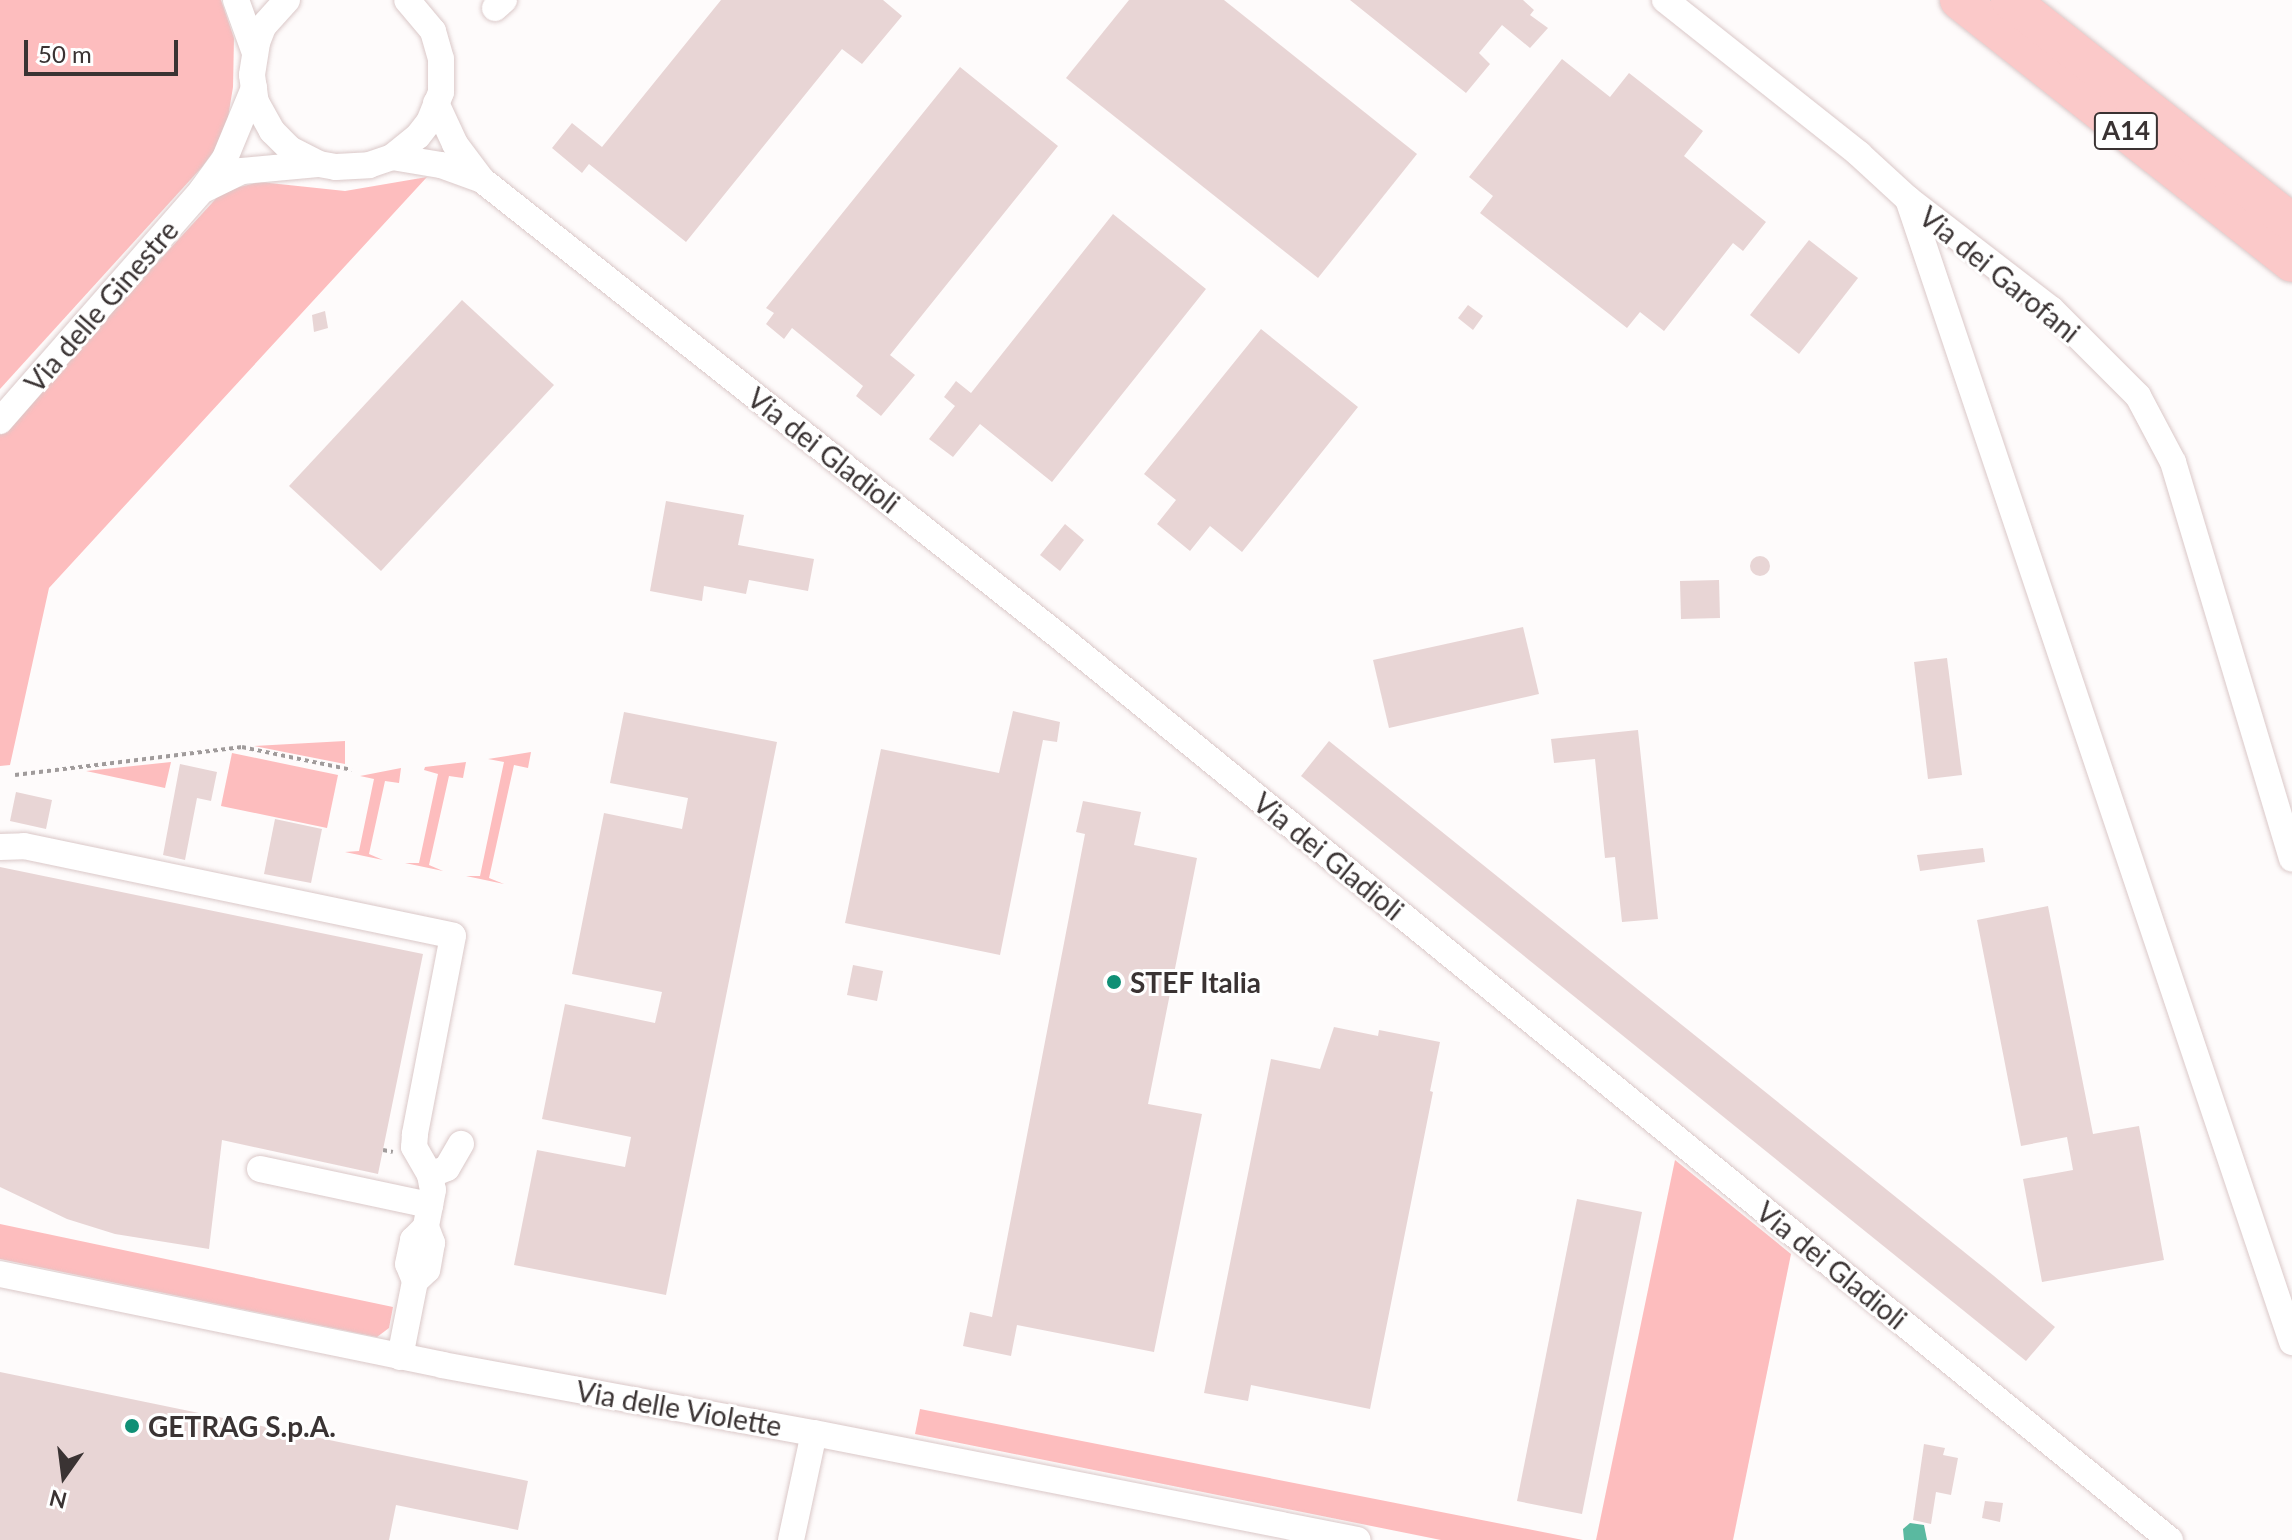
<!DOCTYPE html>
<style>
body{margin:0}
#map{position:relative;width:2292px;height:1540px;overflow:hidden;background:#fefbfb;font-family:Lato,sans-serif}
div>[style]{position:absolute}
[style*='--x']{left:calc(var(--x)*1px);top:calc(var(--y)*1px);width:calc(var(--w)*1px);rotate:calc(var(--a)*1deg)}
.green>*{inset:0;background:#fdbdbe}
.water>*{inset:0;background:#5ab9a0}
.building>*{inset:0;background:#e8d5d5}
.round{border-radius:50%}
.path>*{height:4px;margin-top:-2px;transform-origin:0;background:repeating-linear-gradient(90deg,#a09b9b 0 4px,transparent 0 8px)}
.roads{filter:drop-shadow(0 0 2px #dac8c8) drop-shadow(0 0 2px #dac8c8)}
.minor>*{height:26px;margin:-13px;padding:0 13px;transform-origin:13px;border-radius:13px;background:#fff}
.highway>*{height:38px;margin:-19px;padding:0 19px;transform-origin:19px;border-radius:19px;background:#fbc9c9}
.dots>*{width:22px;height:22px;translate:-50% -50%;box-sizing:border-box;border:4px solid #fff;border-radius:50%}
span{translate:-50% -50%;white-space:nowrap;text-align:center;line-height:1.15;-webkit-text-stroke:6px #fff;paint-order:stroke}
.shield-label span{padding:2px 6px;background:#fff;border:2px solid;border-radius:6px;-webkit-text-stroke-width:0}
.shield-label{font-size:26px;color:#3a3333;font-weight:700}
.street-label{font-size:28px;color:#3a3333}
.poi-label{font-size:28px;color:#3a3333;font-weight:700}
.left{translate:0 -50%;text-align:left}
.north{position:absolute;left:24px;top:1436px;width:80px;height:80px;-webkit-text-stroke:6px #fff;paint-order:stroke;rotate:194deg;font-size:22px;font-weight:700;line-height:32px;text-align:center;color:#3a3333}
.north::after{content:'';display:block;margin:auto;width:28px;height:36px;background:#3a3333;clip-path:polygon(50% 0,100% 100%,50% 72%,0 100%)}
.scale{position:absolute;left:24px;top:40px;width:154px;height:36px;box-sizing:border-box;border:4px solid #3a3333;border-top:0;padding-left:10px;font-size:24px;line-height:28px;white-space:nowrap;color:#3a3333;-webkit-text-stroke:6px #fff;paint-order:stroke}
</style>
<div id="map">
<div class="green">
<i style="clip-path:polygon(0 0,221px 0,234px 38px,233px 87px,225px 136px,202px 167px,0 389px)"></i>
<i style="clip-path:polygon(427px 177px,49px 588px,10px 765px,0 766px,0 434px,223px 191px,260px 182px,345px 191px)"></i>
<i style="clip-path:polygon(345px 741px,345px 764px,254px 746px)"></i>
<i style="clip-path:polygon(531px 752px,528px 768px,514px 765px,489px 878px,504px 884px,466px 876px,480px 876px,504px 762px,488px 759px)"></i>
<i style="clip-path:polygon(232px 753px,338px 775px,327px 828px,221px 806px)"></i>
<i style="clip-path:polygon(171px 762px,165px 788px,86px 771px)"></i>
<i style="clip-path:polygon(466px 762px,463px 778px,449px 776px,429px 865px,443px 871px,405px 863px,419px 863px,438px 774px,424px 770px,425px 767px)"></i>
<i style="clip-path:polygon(401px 768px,399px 783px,385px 781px,369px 854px,383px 860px,345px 852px,359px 851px,374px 779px,360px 776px)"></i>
<i style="clip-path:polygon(1675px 1160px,1791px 1254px,1733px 1540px,1596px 1540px)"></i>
<i style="clip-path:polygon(0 1224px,393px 1307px,389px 1328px,377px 1337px,0 1259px)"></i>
<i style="clip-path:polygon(920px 1409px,1583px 1540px,1441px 1540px,915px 1434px)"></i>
</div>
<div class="water">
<i style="clip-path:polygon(1910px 1523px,1924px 1525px,1927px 1540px,1904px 1540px,1903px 1529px)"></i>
</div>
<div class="building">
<i style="clip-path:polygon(721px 0,883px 0,902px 16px,862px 64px,842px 49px,686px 242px,589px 164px,582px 173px,552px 148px,572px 123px,602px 147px)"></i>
<i style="clip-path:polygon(1129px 0,1224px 0,1417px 154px,1318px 278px,1066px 78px)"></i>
<i style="clip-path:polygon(1350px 0,1523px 0,1534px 10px,1530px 15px,1548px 28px,1530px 48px,1502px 25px,1479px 53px,1490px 64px,1466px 93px)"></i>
<i style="clip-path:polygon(1562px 59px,1610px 97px,1629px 73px,1703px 131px,1684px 156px,1766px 222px,1743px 251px,1733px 243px,1664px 331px,1640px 312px,1627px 328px,1480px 213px,1493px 196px,1469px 177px)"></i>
<i style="clip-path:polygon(960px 67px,1058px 146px,890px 355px,915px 375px,881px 416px,856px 396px,863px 386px,792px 328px,784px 339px,766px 324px,774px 313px,766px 308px)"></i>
<i style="clip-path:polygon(1113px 214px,1206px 289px,1052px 482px,980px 424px,953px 457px,929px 439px,955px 406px,944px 397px,956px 381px,971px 393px)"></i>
<i style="clip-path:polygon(1809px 240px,1858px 278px,1799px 354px,1750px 315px)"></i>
<i style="clip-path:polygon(462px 300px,554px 385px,381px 571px,289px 486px)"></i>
<i style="clip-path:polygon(1468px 305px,1483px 316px,1473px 330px,1458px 318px)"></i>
<i style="clip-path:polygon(325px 311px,328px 328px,314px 332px,312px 315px)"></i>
<i style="clip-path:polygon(1261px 329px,1358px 407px,1242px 552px,1210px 526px,1190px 551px,1157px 524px,1176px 500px,1144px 474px)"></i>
<i style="clip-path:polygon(666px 501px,744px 515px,738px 545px,814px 559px,808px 591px,749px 580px,746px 594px,704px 586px,702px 601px,650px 591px)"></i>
<i style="clip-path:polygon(1065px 524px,1084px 540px,1060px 571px,1040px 555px)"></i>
<i class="round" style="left:1750px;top:556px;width:20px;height:20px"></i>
<i style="clip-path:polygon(1719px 580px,1720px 618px,1681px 619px,1680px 581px)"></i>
<i style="clip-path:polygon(1523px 627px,1539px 694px,1389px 728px,1373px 660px)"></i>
<i style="clip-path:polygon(1947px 658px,1962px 775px,1928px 779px,1914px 662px)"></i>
<i style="clip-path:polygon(1013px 711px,1060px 722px,1057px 742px,1043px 740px,1000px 955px,845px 923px,881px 749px,999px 773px)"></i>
<i style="clip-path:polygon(624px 712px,777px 742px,666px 1295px,514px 1265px,537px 1150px,625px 1167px,631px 1137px,542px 1119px,565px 1004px,655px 1023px,662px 992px,572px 974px,604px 813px,682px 829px,688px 798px,610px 783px)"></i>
<i style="clip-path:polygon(1638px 730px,1658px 919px,1622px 922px,1615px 857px,1605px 858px,1595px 759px,1554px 763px,1551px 739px)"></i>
<i style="clip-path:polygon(1329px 741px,1994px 1276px,2055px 1327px,2026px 1361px,1301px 776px)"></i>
<i style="clip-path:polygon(180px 764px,217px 772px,211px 801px,197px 798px,185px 860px,163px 855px)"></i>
<i style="clip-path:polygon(16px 792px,52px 800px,46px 829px,10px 821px)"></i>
<i style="clip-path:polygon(1083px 801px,1141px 812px,1134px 845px,1197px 858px,1148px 1104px,1202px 1114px,1154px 1352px,1017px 1325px,1011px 1356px,963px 1346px,970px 1312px,992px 1317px,1085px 834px,1076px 832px)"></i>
<i style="clip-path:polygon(275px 819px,322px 829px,311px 883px,264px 874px)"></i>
<i style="clip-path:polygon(1983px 848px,1985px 862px,1920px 871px,1917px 855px)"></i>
<i style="clip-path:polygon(0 867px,423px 954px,378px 1174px,222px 1140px,209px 1249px,115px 1234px,67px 1219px,0 1187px)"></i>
<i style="clip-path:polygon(2048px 906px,2093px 1134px,2139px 1126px,2164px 1260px,2042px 1282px,2023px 1179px,2073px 1170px,2067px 1137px,2021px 1146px,1977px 920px)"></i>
<i style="clip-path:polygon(853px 965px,883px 971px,877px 1001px,847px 995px)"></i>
<i style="clip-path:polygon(1334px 1027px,1378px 1036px,1379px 1030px,1440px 1042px,1430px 1091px,1433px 1092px,1370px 1409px,1251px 1385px,1248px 1401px,1204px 1393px,1271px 1059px,1320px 1069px)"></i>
<i style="clip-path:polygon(1577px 1199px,1642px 1212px,1582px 1514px,1517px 1501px)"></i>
<i style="clip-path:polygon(0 1372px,528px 1481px,518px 1530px,396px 1505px,389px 1540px,0 1540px)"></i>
<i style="clip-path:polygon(1924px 1444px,1945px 1448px,1943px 1455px,1958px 1458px,1951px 1495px,1936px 1492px,1931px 1524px,1913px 1520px)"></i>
<i style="clip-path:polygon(1985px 1501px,2003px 1503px,2000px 1522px,1982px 1518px)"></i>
</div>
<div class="path">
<i style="--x:15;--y:775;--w:229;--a:-7"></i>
<i style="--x:242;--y:747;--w:112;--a:11.8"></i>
<i style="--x:383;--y:1150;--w:10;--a:11"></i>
</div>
<div class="roads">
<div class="minor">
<i style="--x:236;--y:0;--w:56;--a:70.3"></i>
<i style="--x:287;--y:0;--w:36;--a:132"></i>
<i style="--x:263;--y:27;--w:17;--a:111"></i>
<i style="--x:257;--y:43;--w:32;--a:99"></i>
<i style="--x:252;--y:75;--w:27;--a:82"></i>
<i style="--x:256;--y:102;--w:33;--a:61"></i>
<i style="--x:272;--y:131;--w:25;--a:45"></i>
<i style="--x:290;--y:149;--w:33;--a:27"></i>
<i style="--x:319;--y:164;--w:17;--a:10"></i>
<i style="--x:336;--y:167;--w:33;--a:-3"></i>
<i style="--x:369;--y:165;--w:24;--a:-19"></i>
<i style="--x:392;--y:157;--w:33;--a:-39"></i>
<i style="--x:418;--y:136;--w:18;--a:-52"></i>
<i style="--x:429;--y:122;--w:32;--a:-68"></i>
<i style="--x:441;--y:92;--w:33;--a:-90"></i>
<i style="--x:441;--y:59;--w:29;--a:-106"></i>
<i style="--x:433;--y:31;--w:40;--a:-130"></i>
<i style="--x:1665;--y:0;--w:248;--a:38.4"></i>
<i style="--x:1859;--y:154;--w:67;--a:42.6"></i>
<i style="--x:1908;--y:199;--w:180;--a:37.6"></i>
<i style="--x:2051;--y:309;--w:123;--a:45"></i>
<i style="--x:2138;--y:396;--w:75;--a:62.1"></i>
<i style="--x:2173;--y:462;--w:414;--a:73.3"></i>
<i style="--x:495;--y:8;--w:12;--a:-42"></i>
<i style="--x:436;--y:103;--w:45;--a:65.1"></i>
<i style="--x:455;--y:144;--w:45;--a:53.1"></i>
<i style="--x:482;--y:180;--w:737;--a:38.33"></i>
<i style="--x:1060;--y:637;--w:1431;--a:39.13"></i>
<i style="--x:392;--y:157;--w:50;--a:9.3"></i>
<i style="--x:441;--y:165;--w:44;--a:20.1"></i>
<i style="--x:205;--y:189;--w:41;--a:-25.9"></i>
<i style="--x:242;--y:171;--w:76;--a:-5.3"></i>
<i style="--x:1908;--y:199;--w:1206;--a:71.43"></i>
<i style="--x:0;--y:421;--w:307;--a:-48.8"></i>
<i style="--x:202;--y:190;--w:39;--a:-54"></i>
<i style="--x:225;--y:158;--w:76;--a:-67.5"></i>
<i style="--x:0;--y:847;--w:24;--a:-2"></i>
<i style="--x:24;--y:846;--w:438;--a:11.8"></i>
<i style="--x:453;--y:936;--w:202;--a:100.9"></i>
<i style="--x:415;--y:1134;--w:13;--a:94"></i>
<i style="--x:414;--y:1147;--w:32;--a:60"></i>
<i style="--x:430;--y:1175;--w:15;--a:79"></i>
<i style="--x:433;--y:1190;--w:38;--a:101"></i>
<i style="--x:426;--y:1227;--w:17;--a:69"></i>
<i style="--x:432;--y:1243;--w:27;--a:100"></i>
<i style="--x:427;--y:1270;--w:16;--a:137"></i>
<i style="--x:260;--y:1169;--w:174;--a:12"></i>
<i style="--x:430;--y:1175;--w:18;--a:-22"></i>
<i style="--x:447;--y:1168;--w:28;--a:-60"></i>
<i style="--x:0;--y:1274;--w:451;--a:11.6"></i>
<i style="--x:442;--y:1365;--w:378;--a:10.4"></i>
<i style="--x:814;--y:1433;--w:554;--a:11.13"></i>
<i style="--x:400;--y:1357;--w:77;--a:-78.8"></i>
<i style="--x:415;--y:1281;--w:18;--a:-112"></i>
<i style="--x:408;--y:1264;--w:25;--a:-78"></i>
<i style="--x:413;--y:1240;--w:18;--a:-45"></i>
<i style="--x:791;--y:1540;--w:109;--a:-77.9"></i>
</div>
<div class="highway">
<i style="--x:1959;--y:0;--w:424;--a:38.3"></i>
<i style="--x:2010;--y:0;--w:360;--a:38.3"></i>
</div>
</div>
<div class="dots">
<i style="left:1114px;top:982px;background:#0f8f75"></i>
<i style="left:132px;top:1426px;background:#0f8f75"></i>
</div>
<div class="shield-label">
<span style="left:2126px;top:131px">A14</span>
</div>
<div class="street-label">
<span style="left:2000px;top:274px;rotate:39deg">Via dei Garofani</span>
<span style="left:101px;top:306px;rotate:-49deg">Via delle Ginestre</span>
<span style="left:824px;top:450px;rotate:38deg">Via dei Gladioli</span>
<span style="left:1329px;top:856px;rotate:39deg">Via dei Gladioli</span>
<span style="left:1832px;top:1265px;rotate:39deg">Via dei Gladioli</span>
<span style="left:679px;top:1408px;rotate:10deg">Via delle Violette</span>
</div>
<div class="poi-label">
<span class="left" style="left:1130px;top:982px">STEF Italia</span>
<span class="left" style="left:148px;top:1426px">GETRAG S.p.A.</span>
</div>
<div class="north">N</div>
<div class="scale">50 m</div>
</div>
